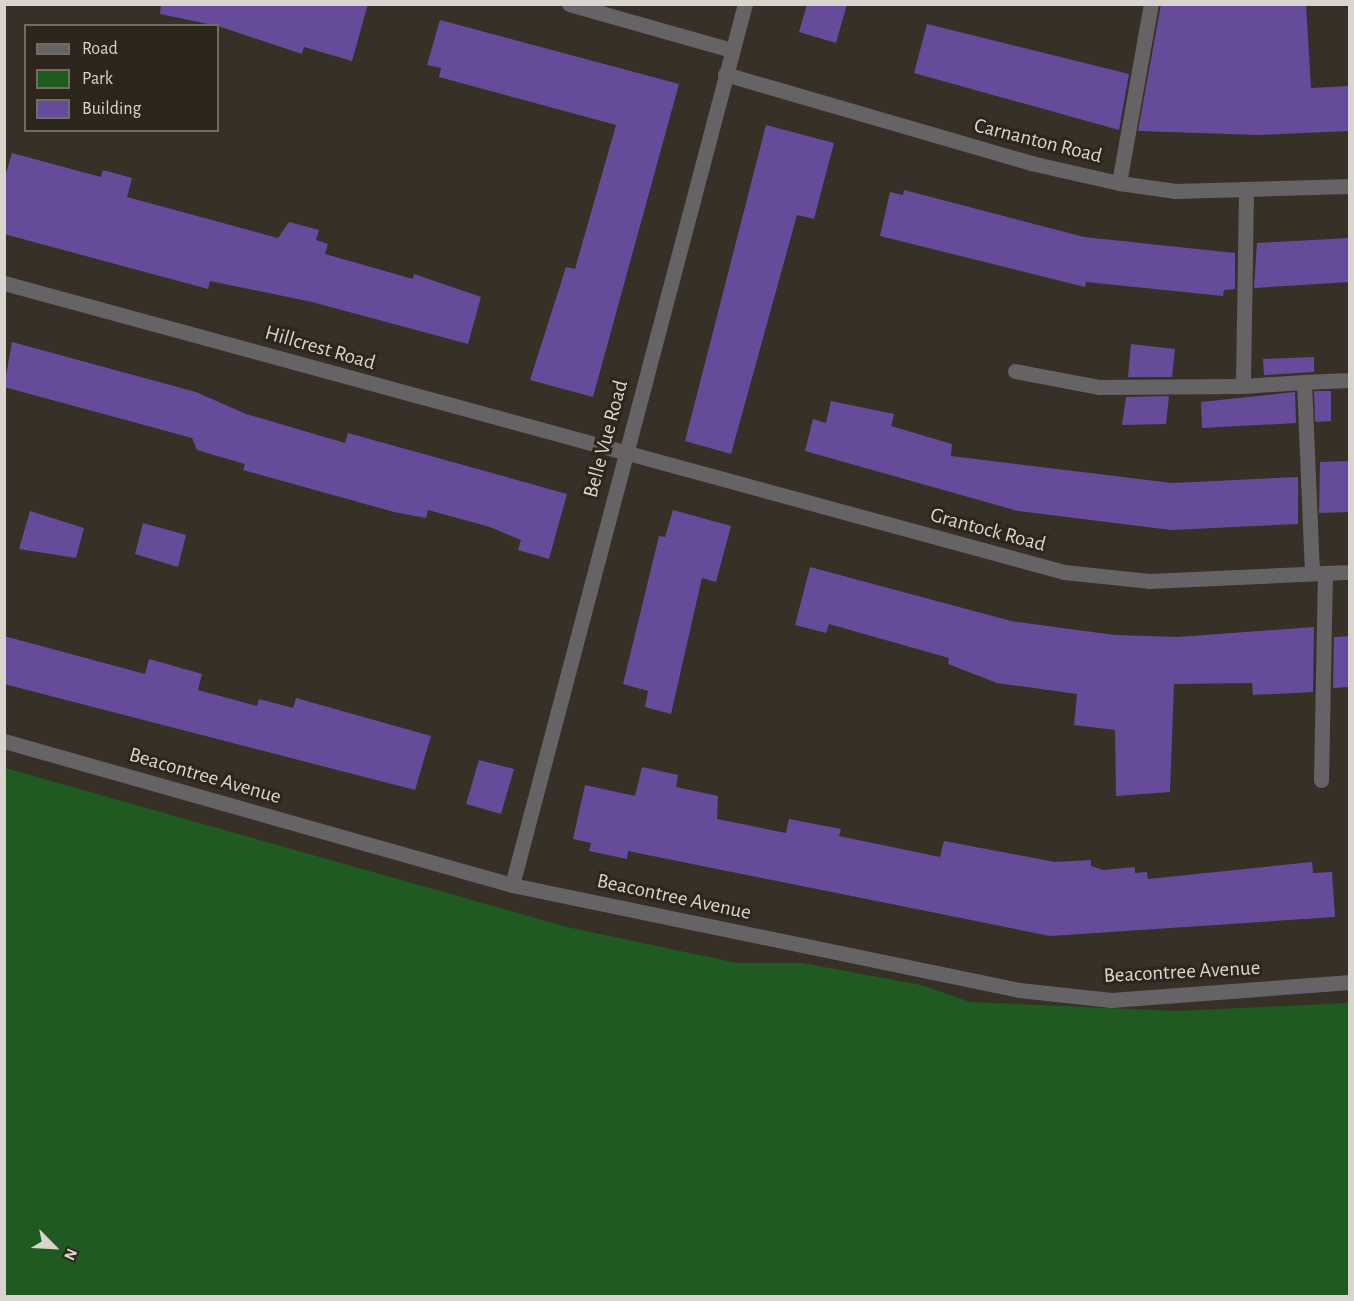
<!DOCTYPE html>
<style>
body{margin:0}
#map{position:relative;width:1354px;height:1301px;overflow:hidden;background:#373027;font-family:"Alegreya Sans",sans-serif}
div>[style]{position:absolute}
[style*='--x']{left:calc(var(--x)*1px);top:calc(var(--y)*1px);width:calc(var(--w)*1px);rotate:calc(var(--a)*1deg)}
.green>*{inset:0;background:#1f5a21}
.building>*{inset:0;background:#654b99}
.service>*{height:15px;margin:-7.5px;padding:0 7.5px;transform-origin:7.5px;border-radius:7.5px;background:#666367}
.minor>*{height:15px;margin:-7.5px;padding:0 7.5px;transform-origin:7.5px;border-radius:7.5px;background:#666367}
span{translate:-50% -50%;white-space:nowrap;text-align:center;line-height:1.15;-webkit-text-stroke:6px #2d261d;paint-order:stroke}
.street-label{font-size:21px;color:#d9d4ce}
.frame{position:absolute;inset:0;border:6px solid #d9d4ce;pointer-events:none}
.legend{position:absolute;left:24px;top:24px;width:195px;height:108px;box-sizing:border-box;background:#2d261d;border:2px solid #726c64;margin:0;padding:8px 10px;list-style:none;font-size:18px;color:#d9d4ce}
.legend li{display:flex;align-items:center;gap:12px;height:30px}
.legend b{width:30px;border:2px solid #726c64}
.north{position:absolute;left:24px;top:1217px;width:60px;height:60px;-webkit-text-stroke:4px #2d261d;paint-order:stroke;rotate:114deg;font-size:16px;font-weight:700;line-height:24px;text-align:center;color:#d9d4ce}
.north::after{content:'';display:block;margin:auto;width:21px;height:27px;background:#d9d4ce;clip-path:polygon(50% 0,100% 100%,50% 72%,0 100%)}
</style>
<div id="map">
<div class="green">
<i style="clip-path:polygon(5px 768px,567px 927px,737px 963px,802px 963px,921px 985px,970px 1002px,1178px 1011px,1349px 1003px,1349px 1296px,5px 1296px)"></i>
</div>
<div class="building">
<i style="clip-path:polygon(161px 4px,368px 4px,352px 61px,304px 47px,302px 54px,218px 26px,160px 14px)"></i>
<i style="clip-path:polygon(807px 4px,847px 4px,836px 43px,799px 32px)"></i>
<i style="clip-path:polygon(1161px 4px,1306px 4px,1311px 88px,1350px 86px,1350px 131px,1259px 135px,1138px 131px)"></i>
<i style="clip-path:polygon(440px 20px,679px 84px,593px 397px,530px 380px,566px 267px,575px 269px,616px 125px,439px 77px,441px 68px,427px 65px)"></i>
<i style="clip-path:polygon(927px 24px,1129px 74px,1119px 130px,914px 73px)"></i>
<i style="clip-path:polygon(766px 125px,834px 143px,814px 219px,797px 215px,731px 454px,685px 441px)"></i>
<i style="clip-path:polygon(12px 153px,101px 177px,103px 170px,132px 178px,127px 197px,278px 238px,289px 222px,319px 230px,316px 240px,328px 244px,325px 254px,413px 279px,414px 274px,481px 297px,468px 344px,312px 302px,210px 281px,208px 289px,4px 234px,4px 180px)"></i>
<i style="clip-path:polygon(904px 190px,1084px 237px,1235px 253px,1235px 289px,1224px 290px,1223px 296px,1086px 282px,1085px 287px,880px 236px,890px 192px,903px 195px)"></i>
<i style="clip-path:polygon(1350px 238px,1350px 282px,1254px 288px,1257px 243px)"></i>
<i style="clip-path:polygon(12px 342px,196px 392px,246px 414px,345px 443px,348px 433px,567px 494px,549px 559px,518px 550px,521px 540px,490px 527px,428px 510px,426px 518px,394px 512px,243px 470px,245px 464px,197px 450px,192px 438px,4px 387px)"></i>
<i style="clip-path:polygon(1131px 344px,1175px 349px,1172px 377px,1128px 377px)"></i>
<i style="clip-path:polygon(1314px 357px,1314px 372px,1264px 375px,1263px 359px)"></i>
<i style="clip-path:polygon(1314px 391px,1331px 391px,1331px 421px,1315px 422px)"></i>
<i style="clip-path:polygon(1295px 392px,1296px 423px,1202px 428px,1201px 402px)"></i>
<i style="clip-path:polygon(1169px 396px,1166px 424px,1122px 425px,1126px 397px)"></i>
<i style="clip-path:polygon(831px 401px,894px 414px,891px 426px,952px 444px,951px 456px,1172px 483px,1298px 477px,1298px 524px,1171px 530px,1018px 511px,805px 451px,813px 419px,826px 423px)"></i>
<i style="clip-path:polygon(1350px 461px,1350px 512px,1319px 513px,1320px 462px)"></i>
<i style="clip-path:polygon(673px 510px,731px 526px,716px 582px,702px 578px,671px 714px,645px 707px,648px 691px,623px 684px,659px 536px,665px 537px)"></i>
<i style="clip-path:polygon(30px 511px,84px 528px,76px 558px,19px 549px)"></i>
<i style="clip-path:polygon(143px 523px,186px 535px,178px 567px,135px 554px)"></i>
<i style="clip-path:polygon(810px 567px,1011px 621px,1115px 635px,1178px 637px,1314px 627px,1313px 692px,1253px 695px,1252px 683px,1174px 684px,1170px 792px,1116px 796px,1115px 730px,1074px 725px,1077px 694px,997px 683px,948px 664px,949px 658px,829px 624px,826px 633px,795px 625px)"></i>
<i style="clip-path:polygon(4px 636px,145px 674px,149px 659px,202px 674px,198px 690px,257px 706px,259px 699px,293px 708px,296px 698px,431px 736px,415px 790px,4px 684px)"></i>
<i style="clip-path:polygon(1350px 636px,1350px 687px,1333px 688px,1334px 637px)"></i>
<i style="clip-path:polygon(479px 760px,514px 769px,501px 814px,466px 804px)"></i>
<i style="clip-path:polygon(642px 767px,678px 775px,676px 787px,718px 796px,717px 819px,786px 833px,789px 819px,841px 829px,839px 836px,940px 857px,944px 841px,1055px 862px,1091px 860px,1091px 866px,1103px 870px,1135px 867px,1135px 873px,1147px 872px,1148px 879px,1312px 862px,1313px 873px,1332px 872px,1335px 917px,1050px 936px,628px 851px,627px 859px,589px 851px,591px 843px,573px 839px,585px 785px,635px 796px)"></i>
</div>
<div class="service">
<i style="--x:1119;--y:183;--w:182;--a:-79.9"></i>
<i style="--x:1246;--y:191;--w:195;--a:90.9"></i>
<i style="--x:1243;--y:386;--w:61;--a:-3.8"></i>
<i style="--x:1304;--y:382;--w:191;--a:87.6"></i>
<i style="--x:1015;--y:371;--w:86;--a:10.8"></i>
<i style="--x:1099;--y:387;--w:144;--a:-0.4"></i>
<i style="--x:1304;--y:382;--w:46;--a:-2.5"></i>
<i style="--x:1321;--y:780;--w:207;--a:-88.9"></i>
</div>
<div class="minor">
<i style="--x:569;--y:4;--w:169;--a:15.8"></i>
<i style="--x:725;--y:74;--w:319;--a:16.2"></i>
<i style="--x:1031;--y:163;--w:90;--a:12.8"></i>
<i style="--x:1119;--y:183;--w:57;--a:8.1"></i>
<i style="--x:1175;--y:191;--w:175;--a:-1.6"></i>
<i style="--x:4;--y:283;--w:1099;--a:15.25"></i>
<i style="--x:1064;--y:572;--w:85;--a:6"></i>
<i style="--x:1149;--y:581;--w:201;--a:-2.6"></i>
<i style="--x:4;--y:741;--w:528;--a:15.83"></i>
<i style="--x:512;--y:885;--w:518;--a:11.7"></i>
<i style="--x:1019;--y:990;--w:93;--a:6.2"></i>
<i style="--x:1111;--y:1000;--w:240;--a:-4.3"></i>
<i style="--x:512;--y:885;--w:911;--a:-75.19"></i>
</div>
<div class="street-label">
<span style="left:1038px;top:141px;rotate:14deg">Carnanton Road</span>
<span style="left:320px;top:348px;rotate:16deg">Hillcrest Road</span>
<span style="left:606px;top:439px;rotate:-75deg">Belle Vue Road</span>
<span style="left:988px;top:530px;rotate:15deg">Grantock Road</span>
<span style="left:205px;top:776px;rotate:16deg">Beacontree Avenue</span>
<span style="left:674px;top:897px;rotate:12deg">Beacontree Avenue</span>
<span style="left:1182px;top:972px;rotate:-3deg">Beacontree Avenue</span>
</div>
<div class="frame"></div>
<ul class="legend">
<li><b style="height:8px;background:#666367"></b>Road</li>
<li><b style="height:16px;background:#1f5a21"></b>Park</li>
<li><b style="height:16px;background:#654b99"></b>Building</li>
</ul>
<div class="north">N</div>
</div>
